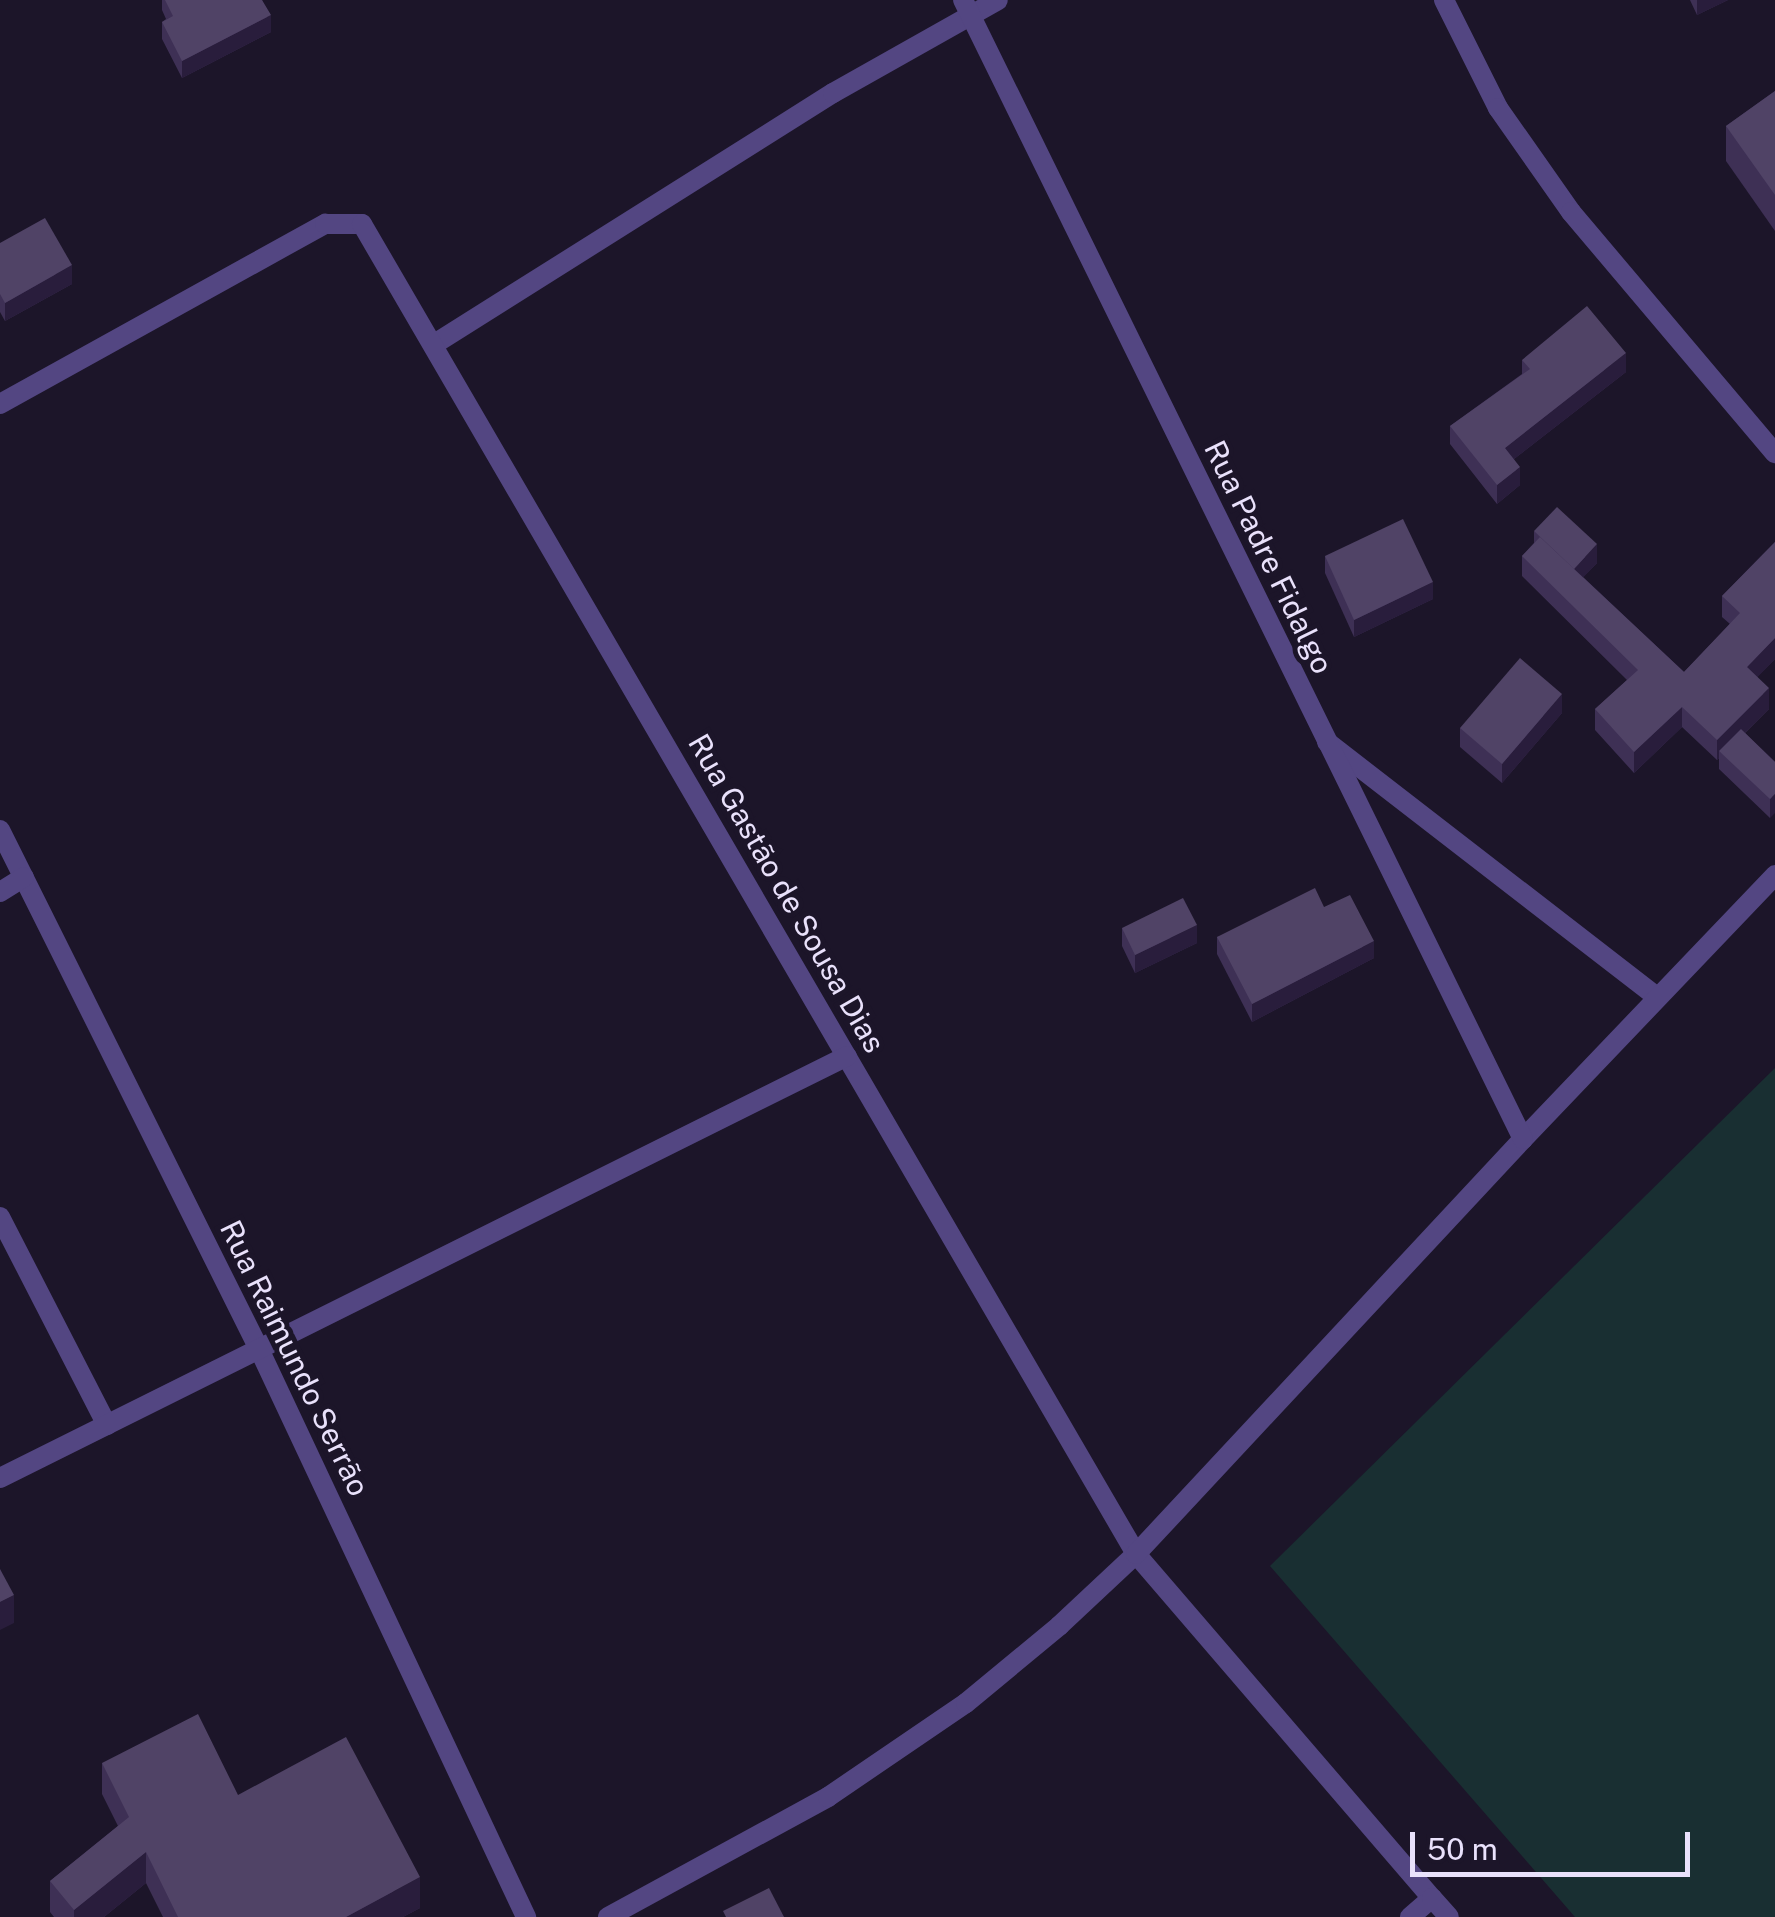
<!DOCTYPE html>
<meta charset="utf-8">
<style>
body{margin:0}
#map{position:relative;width:1775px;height:1917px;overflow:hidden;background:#1c1529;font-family:"Public Sans",sans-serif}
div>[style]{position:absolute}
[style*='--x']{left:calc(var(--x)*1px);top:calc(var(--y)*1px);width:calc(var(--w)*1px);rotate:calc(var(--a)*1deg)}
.green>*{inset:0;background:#192f32}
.minor>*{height:20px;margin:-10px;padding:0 10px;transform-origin:10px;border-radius:10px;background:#534682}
.tertiary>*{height:20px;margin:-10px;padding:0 10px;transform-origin:10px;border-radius:10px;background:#534682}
.wall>*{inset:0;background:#3e3055}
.shaded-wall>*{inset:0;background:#291d3c}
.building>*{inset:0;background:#504366}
span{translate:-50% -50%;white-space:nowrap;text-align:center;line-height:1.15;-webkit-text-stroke:10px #1c1529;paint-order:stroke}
.street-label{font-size:30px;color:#e9e1fb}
.scale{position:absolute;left:1410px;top:1832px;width:280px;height:45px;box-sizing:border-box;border:5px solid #e9e1fb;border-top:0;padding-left:12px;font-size:30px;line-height:35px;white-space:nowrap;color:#e9e1fb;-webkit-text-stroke:8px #1c1529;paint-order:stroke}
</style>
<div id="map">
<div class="green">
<i style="clip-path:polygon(1775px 1068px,1775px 1917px,1575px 1917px,1270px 1566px)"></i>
</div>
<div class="minor">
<i style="--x:436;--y:343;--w:469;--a:-32.2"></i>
<i style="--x:833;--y:93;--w:189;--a:-29.4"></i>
<i style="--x:0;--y:404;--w:372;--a:-29"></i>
<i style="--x:325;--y:224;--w:37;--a:0"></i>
<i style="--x:362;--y:224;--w:1539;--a:59.8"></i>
<i style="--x:1136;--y:1554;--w:454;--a:49.3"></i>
<i style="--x:1327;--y:742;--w:416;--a:37.7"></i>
<i style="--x:0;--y:830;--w:580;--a:63.48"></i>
<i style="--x:259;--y:1349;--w:628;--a:64.82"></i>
<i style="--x:0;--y:892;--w:28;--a:-32"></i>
<i style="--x:1523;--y:1139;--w:365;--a:-46.3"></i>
<i style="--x:0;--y:1217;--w:234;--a:62.8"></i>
<i style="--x:0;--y:1478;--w:946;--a:-26.48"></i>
<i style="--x:1410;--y:1917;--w:29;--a:-41"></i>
<i style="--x:1432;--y:1898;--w:25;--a:48"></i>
</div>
<div class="tertiary">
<i style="--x:1444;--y:0;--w:121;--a:63.4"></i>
<i style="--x:1498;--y:108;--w:127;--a:54.9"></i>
<i style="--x:1571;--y:212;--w:316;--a:49.8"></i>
<i style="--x:608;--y:1917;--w:251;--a:-28.6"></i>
<i style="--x:828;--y:1797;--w:167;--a:-34.3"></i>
<i style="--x:966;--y:1703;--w:121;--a:-39.6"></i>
<i style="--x:1059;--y:1626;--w:105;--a:-43.1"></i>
<i style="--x:1136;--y:1554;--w:567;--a:-47"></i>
<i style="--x:1523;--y:1139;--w:1269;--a:-116.18"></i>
</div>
<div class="wall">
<i style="clip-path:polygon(162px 0,262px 0,271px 32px,182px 78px,162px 39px,162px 22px,166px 19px,162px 10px)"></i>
<i style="clip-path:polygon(1690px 0,1728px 0,1697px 15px)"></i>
<i style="clip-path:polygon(1775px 91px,1775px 231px,1726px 161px,1726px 126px)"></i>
<i style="clip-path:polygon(0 243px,72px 284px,5px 321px,0 312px)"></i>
<i style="clip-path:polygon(1522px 360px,1626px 372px,1514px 459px,1520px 485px,1497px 504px,1450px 444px,1450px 426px,1522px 374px)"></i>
<i style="clip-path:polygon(1534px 531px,1597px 563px,1583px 577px,1684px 672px,1730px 624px,1722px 617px,1722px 596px,1775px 542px,1775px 659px,1757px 677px,1769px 709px,1745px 733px,1775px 762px,1770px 818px,1719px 769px,1719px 758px,1717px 760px,1682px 727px,1634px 773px,1595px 730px,1595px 709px,1627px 680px,1522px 576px,1522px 556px,1534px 543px)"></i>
<i style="clip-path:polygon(1325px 556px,1433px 599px,1354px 637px,1325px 573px)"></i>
<i style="clip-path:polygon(1562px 713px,1502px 783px,1460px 747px,1460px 728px)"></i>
<i style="clip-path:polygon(1324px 907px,1374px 958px,1252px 1022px,1217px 954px,1217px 937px)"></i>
<i style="clip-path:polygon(1122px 928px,1197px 943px,1135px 973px,1122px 946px)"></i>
<i style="clip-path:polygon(102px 1763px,238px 1795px,420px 1908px,403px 1917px,163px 1917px,146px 1883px,104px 1917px,54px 1917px,50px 1912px,50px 1881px,118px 1826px,102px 1794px)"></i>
</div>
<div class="shaded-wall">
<i style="clip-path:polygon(1697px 0,1728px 0,1697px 15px)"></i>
<i style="clip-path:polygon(271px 15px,271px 32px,182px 78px,182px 61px)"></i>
<i style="clip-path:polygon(72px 265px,72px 284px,5px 321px,5px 303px)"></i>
<i style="clip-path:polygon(1626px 353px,1626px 372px,1505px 466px,1505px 448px)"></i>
<i style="clip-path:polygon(1520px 467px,1520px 485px,1497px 504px,1497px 485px)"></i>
<i style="clip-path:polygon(1597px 544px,1597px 563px,1574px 587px,1574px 569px)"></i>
<i style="clip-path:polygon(1433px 582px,1433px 599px,1354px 637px,1354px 620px)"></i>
<i style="clip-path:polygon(1775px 638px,1775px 659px,1747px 688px,1747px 667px)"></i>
<i style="clip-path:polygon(1769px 688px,1769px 709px,1723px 754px,1719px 751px,1719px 758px,1717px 760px,1717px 740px)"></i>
<i style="clip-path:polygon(1562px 694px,1562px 713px,1502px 783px,1502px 764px)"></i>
<i style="clip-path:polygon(1682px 707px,1682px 727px,1634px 773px,1634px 752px)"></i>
<i style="clip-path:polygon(1775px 794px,1775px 813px,1770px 818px,1770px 799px)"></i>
<i style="clip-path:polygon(1197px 925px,1197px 943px,1135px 973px,1135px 955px)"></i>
<i style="clip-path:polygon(1374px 941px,1374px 958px,1252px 1022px,1252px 1004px)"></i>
<i style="clip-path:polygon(14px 1595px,14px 1623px,0 1630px,0 1602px)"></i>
<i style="clip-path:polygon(146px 1852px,146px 1883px,104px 1917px,74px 1917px,74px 1910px)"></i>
<i style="clip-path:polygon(420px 1877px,420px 1908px,403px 1917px,346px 1917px)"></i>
</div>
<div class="building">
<i style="clip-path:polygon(165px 0,262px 0,271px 15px,182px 61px,162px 22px,173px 16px)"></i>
<i style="clip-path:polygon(1775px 91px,1775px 195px,1726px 126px)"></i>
<i style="clip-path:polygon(45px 218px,72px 265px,5px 303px,0 294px,0 243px)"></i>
<i style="clip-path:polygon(1587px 306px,1626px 353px,1505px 448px,1520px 467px,1497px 485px,1450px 426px,1530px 369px,1522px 360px)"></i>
<i style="clip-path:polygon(1557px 507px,1597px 544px,1574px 569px,1534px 531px)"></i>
<i style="clip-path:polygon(1403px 519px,1433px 582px,1354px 620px,1325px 556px)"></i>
<i style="clip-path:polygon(1540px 537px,1684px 672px,1740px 613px,1722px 596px,1775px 542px,1775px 638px,1747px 667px,1769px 688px,1717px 740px,1682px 707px,1634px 752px,1595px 709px,1638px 670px,1522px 556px)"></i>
<i style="clip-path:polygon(1520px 658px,1562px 694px,1502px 764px,1460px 728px)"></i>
<i style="clip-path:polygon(1741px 729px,1775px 762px,1775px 794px,1770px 799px,1719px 751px)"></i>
<i style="clip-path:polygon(1315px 888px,1324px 907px,1350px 895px,1374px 941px,1252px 1004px,1217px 937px)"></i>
<i style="clip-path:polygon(1183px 898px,1197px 925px,1135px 955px,1122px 928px)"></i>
<i style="clip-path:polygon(0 1569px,14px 1595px,0 1602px)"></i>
<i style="clip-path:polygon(198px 1714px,238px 1795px,346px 1737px,420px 1877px,346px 1917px,178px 1917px,146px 1852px,74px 1910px,50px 1881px,129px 1817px,102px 1763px)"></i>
<i style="clip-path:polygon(769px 1888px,784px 1917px,726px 1917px,723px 1911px)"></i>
</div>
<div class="street-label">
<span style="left:1269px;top:557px;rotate:64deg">Rua Padre Fidalgo</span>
<span style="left:787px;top:893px;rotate:60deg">Rua Gastão de Sousa Dias</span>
<span style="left:295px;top:1358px;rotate:64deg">Rua Raimundo Serrão</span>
</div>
<div class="scale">50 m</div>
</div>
